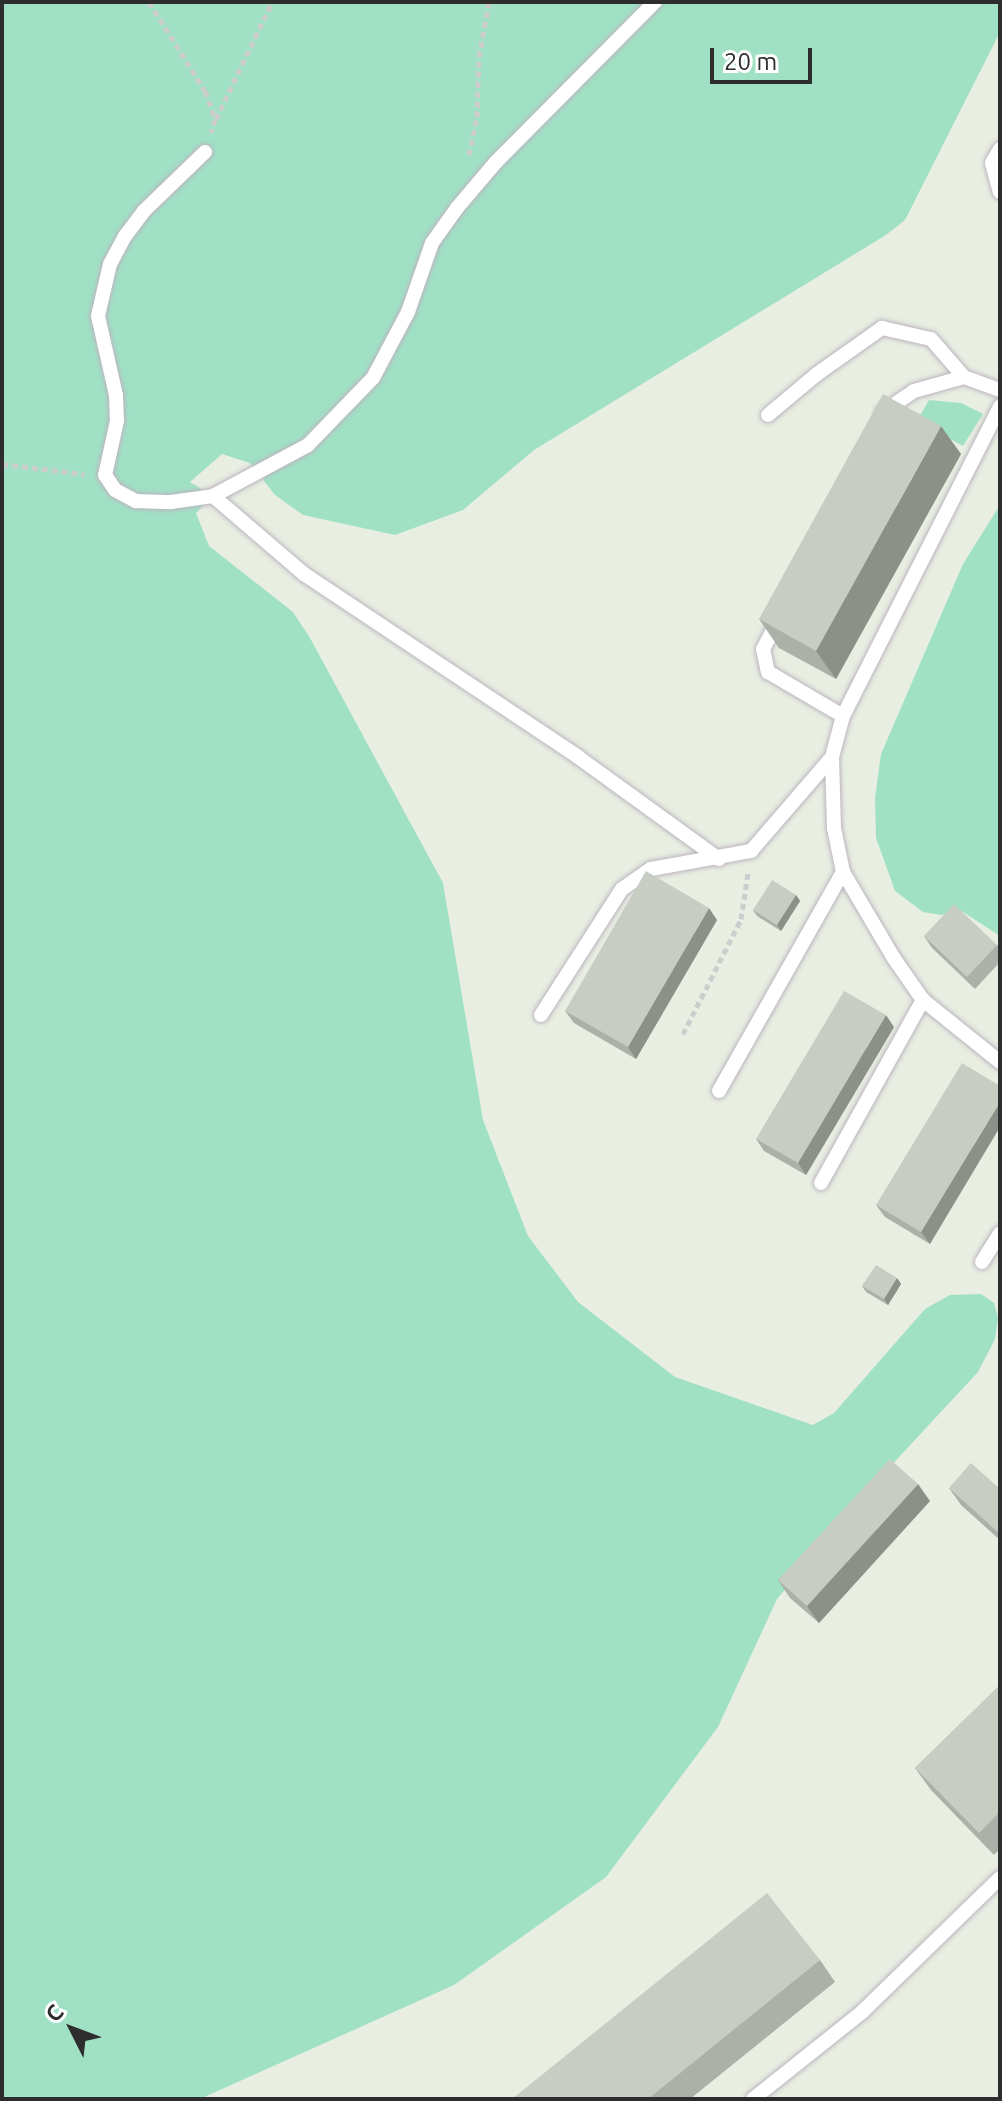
<!DOCTYPE html>
<meta charset="utf-8">
<style>
body{margin:0}
#map{position:relative;width:1002px;height:2101px;overflow:hidden;background:#e8eee1;font-family:Ubuntu,sans-serif}
div>[style]{position:absolute}
[style*='--x']{left:calc(var(--x)*1px);top:calc(var(--y)*1px);width:calc(var(--w)*1px);rotate:calc(var(--a)*1deg)}
.green>*{inset:0;background:#a0e1c5}
.path>*{height:5px;margin-top:-2.5px;transform-origin:0;background:repeating-linear-gradient(90deg,#cdcdcd 0 6px,transparent 0 10px)}
.roads{filter:drop-shadow(0 0 2px #bcb4c0) drop-shadow(0 0 2px #bcb4c0)}
.lane>*{height:14px;margin:-7px;padding:0 7px;transform-origin:7px;border-radius:7px;background:#fff}
.wall>*{inset:0;background:#abb0a8}
.shaded-wall>*{inset:0;background:#8b9088}
.building>*{inset:0;background:#c7cdc3}
span{translate:-50% -50%;white-space:nowrap;text-align:center;line-height:1.15;-webkit-text-stroke:8px #fff;paint-order:stroke}
.frame{position:absolute;inset:0;border:4px solid #2d2d2d;pointer-events:none}
.north{position:absolute;left:32px;top:1989px;width:80px;height:80px;-webkit-text-stroke:6px #fff;paint-order:stroke;rotate:312deg;font-size:22px;font-weight:700;line-height:32px;text-align:center;color:#2d2d2d}
.north::after{content:'';display:block;margin:auto;width:28px;height:36px;background:#2d2d2d;clip-path:polygon(50% 0,100% 100%,50% 72%,0 100%)}
.scale{position:absolute;left:710px;top:48px;width:102px;height:36px;box-sizing:border-box;border:4px solid #2d2d2d;border-top:0;padding-left:10px;font-size:24px;line-height:28px;white-space:nowrap;color:#2d2d2d;-webkit-text-stroke:6px #fff;paint-order:stroke}
</style>
<div id="map">
<div class="green">
<i style="clip-path:polygon(2px 2px,1000px 2px,1000px 32px,905px 220px,886px 235px,534px 450px,463px 510px,395px 535px,303px 515px,275px 495px,250px 463px,222px 454px,190px 482px,213px 496px,196px 513px,209px 546px,293px 612px,310px 638px,443px 883px,483px 1120px,528px 1236px,578px 1302px,675px 1377px,813px 1425px,834px 1413px,925px 1309px,950px 1295px,981px 1294px,994px 1303px,998px 1318px,995px 1339px,978px 1372px,875px 1483px,777px 1599px,718px 1727px,606px 1877px,454px 1985px,200px 2099px,2px 2099px)"></i>
<i style="clip-path:polygon(929px 400px,961px 403px,983px 414px,963px 446px,917px 421px)"></i>
<i style="clip-path:polygon(1000px 505px,1000px 936px,957px 908px,942px 915px,923px 912px,895px 891px,876px 838px,875px 798px,881px 754px,963px 564px)"></i>
</div>
<div class="path">
<i style="--x:149;--y:2;--w:105;--a:57.8"></i>
<i style="--x:205;--y:91;--w:30;--a:70"></i>
<i style="--x:215;--y:119;--w:14;--a:107"></i>
<i style="--x:216;--y:119;--w:130;--a:-64.4"></i>
<i style="--x:469;--y:155;--w:39;--a:-78"></i>
<i style="--x:477;--y:117;--w:60;--a:-88.1"></i>
<i style="--x:479;--y:57;--w:56;--a:-79.7"></i>
<i style="--x:2;--y:464;--w:83;--a:7"></i>
<i style="--x:683;--y:1034;--w:129;--a:-63.2"></i>
<i style="--x:741;--y:919;--w:47;--a:-81.3"></i>
</div>
<div class="roads">
<div class="lane">
<i style="--x:1000;--y:149;--w:16;--a:120"></i>
<i style="--x:992;--y:163;--w:30;--a:75"></i>
<i style="--x:205;--y:152;--w:85;--a:136"></i>
<i style="--x:144;--y:211;--w:31;--a:127"></i>
<i style="--x:125;--y:236;--w:32;--a:118"></i>
<i style="--x:110;--y:264;--w:53;--a:103"></i>
<i style="--x:98;--y:316;--w:81;--a:77.2"></i>
<i style="--x:116;--y:395;--w:26;--a:88"></i>
<i style="--x:117;--y:421;--w:55;--a:102.5"></i>
<i style="--x:105;--y:475;--w:18;--a:56"></i>
<i style="--x:115;--y:490;--w:24;--a:28"></i>
<i style="--x:136;--y:501;--w:35;--a:2"></i>
<i style="--x:171;--y:502;--w:42;--a:-8.1"></i>
<i style="--x:213;--y:496;--w:108;--a:-28.2"></i>
<i style="--x:308;--y:445;--w:93;--a:-45.9"></i>
<i style="--x:373;--y:378;--w:75;--a:-62.1"></i>
<i style="--x:408;--y:312;--w:73;--a:-70.8"></i>
<i style="--x:432;--y:243;--w:43;--a:-54.5"></i>
<i style="--x:457;--y:208;--w:60;--a:-49.7"></i>
<i style="--x:496;--y:162;--w:226;--a:-45.2"></i>
<i style="--x:883;--y:412;--w:37;--a:-34"></i>
<i style="--x:914;--y:391;--w:52;--a:-15.6"></i>
<i style="--x:964;--y:377;--w:38;--a:20"></i>
<i style="--x:768;--y:415;--w:64;--a:-39.9"></i>
<i style="--x:817;--y:374;--w:80;--a:-35.3"></i>
<i style="--x:882;--y:328;--w:50;--a:12.7"></i>
<i style="--x:931;--y:339;--w:50;--a:49"></i>
<i style="--x:213;--y:496;--w:120;--a:40.6"></i>
<i style="--x:304;--y:574;--w:329;--a:33.7"></i>
<i style="--x:578;--y:757;--w:174;--a:35.9"></i>
<i style="--x:778;--y:620;--w:33;--a:117"></i>
<i style="--x:763;--y:649;--w:24;--a:78"></i>
<i style="--x:768;--y:672;--w:87;--a:30.4"></i>
<i style="--x:843;--y:872;--w:99;--a:59.5"></i>
<i style="--x:893;--y:957;--w:52;--a:55.1"></i>
<i style="--x:923;--y:1000;--w:99;--a:38.8"></i>
<i style="--x:541;--y:1015;--w:150;--a:-57.3"></i>
<i style="--x:622;--y:889;--w:35;--a:-35"></i>
<i style="--x:651;--y:869;--w:102;--a:-10.2"></i>
<i style="--x:751;--y:851;--w:124;--a:-49.2"></i>
<i style="--x:719;--y:1091;--w:252;--a:-60.5"></i>
<i style="--x:843;--y:872;--w:45;--a:-101.6"></i>
<i style="--x:834;--y:828;--w:71;--a:-91.6"></i>
<i style="--x:832;--y:757;--w:42;--a:-75"></i>
<i style="--x:843;--y:716;--w:347;--a:-63.1"></i>
<i style="--x:821;--y:1183;--w:210;--a:-60.9"></i>
<i style="--x:982;--y:1262;--w:34;--a:-58"></i>
<i style="--x:753;--y:2099;--w:139;--a:-38.6"></i>
<i style="--x:862;--y:2012;--w:192;--a:-44.2"></i>
</div>
</div>
<div class="wall">
<i style="clip-path:polygon(961px 454px,836px 679px,779px 648px,759px 619px)"></i>
<i style="clip-path:polygon(796px 895px,800px 901px,781px 931px,757px 916px,753px 910px)"></i>
<i style="clip-path:polygon(717px 920px,636px 1059px,574px 1023px,565px 1011px)"></i>
<i style="clip-path:polygon(924px 936px,997px 945px,1000px 949px,1000px 962px,975px 989px,932px 948px)"></i>
<i style="clip-path:polygon(894px 1027px,806px 1175px,764px 1151px,756px 1139px)"></i>
<i style="clip-path:polygon(1000px 1086px,930px 1244px,885px 1217px,876px 1205px)"></i>
<i style="clip-path:polygon(897px 1278px,901px 1284px,888px 1305px,866px 1292px,862px 1286px)"></i>
<i style="clip-path:polygon(949px 1488px,1000px 1489px,1000px 1540px,961px 1505px)"></i>
<i style="clip-path:polygon(930px 1501px,819px 1623px,790px 1598px,778px 1580px)"></i>
<i style="clip-path:polygon(1000px 1685px,1000px 1849px,994px 1855px,931px 1790px,915px 1768px)"></i>
<i style="clip-path:polygon(820px 1960px,835px 1982px,690px 2099px,512px 2099px)"></i>
</div>
<div class="shaded-wall">
<i style="clip-path:polygon(941px 426px,961px 454px,836px 679px,816px 651px)"></i>
<i style="clip-path:polygon(796px 895px,800px 901px,781px 931px,777px 925px)"></i>
<i style="clip-path:polygon(709px 908px,717px 920px,636px 1059px,628px 1047px)"></i>
<i style="clip-path:polygon(886px 1015px,894px 1027px,806px 1175px,798px 1163px)"></i>
<i style="clip-path:polygon(1000px 1102px,1000px 1127px,930px 1244px,921px 1232px)"></i>
<i style="clip-path:polygon(897px 1278px,901px 1284px,888px 1305px,884px 1299px)"></i>
<i style="clip-path:polygon(918px 1484px,930px 1501px,819px 1623px,807px 1606px)"></i>
</div>
<div class="building">
<i style="clip-path:polygon(883px 394px,941px 426px,816px 651px,759px 619px)"></i>
<i style="clip-path:polygon(646px 871px,709px 908px,628px 1047px,565px 1011px)"></i>
<i style="clip-path:polygon(772px 880px,796px 895px,777px 925px,753px 910px)"></i>
<i style="clip-path:polygon(954px 904px,997px 945px,967px 977px,924px 936px)"></i>
<i style="clip-path:polygon(844px 991px,886px 1015px,798px 1163px,756px 1139px)"></i>
<i style="clip-path:polygon(962px 1063px,1000px 1086px,1000px 1102px,921px 1232px,876px 1205px)"></i>
<i style="clip-path:polygon(876px 1265px,897px 1278px,884px 1299px,862px 1286px)"></i>
<i style="clip-path:polygon(890px 1459px,918px 1484px,807px 1606px,778px 1580px)"></i>
<i style="clip-path:polygon(971px 1463px,1000px 1489px,1000px 1534px,949px 1488px)"></i>
<i style="clip-path:polygon(1000px 1685px,1000px 1812px,979px 1833px,915px 1768px)"></i>
<i style="clip-path:polygon(767px 1893px,820px 1960px,648px 2099px,512px 2099px)"></i>
</div>
<div class="frame"></div>
<div class="north">С</div>
<div class="scale">20 m</div>
</div>
